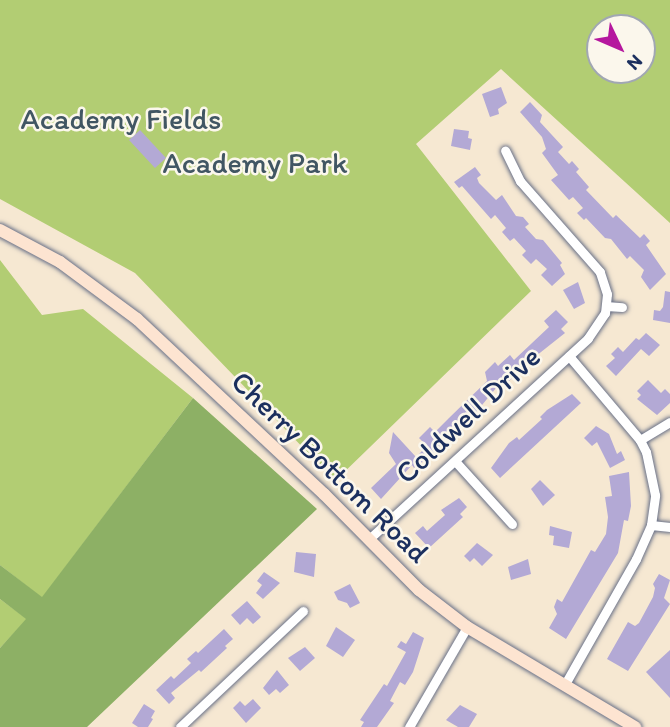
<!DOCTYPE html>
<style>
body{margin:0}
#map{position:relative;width:670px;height:727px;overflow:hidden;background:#f6e8d2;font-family:Itim,sans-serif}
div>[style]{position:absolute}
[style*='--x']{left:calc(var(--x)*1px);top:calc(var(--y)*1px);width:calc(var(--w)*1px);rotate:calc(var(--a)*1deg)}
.green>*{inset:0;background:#b2cd73}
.forest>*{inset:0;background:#8db065}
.building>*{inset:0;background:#b3a9d5}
.roads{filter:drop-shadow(0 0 2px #687087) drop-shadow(0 0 2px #687087)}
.minor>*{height:9px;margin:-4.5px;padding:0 4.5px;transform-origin:4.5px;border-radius:4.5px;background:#fff}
.secondary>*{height:12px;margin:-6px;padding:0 6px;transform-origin:6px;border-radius:6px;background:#fde4d1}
span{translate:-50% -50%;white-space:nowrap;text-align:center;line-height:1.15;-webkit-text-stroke:5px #fbf7ec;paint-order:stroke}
.park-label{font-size:30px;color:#415663}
.street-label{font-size:30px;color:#1b2f5e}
.north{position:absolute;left:586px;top:14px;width:70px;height:70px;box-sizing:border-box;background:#fbf7ec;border:2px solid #a1a7b3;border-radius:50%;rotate:134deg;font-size:19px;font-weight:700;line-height:28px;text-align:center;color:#1b2f5e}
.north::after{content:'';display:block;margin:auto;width:24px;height:32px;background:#b5179e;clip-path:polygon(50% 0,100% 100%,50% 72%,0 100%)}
</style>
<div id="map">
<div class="green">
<i style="clip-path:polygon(evenodd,0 0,670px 0,670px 223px,501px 69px,416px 144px,531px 291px,335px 481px,135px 273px,0 199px,0 0,600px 28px,642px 28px,642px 70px,600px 70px,600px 28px)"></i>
<i style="clip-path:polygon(0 260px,42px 315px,83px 309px,193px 398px,42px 598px,0 565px)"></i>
<i style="clip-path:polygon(0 599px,27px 619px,0 648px)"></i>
</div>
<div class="forest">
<i style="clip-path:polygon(193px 398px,317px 509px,87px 727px,0 727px,0 648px,26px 619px,0 599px,0 565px,42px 597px)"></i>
</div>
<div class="building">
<i style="clip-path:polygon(501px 87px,507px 103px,498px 109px,499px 114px,490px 117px,482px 94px)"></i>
<i style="clip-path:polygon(530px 102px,542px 115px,540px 122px,563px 147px,558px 152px,569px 164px,572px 161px,579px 169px,576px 172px,589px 187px,586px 190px,613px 218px,616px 215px,640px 238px,644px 234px,650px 241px,646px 245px,666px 274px,650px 290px,641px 277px,644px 270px,630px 256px,627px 259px,611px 239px,605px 238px,586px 218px,584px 220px,577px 213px,583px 208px,573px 197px,569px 200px,551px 180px,558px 175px,542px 153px,546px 149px,542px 137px,520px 112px)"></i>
<i style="clip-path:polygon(454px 129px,469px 131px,468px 138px,472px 139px,470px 150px,451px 146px)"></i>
<i style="clip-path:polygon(140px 130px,166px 158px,155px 168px,129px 140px)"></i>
<i style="clip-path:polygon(475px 167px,481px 175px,477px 178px,479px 183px,496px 200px,502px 195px,516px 216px,523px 217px,529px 224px,525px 227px,536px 239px,543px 240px,562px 263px,560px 265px,565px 274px,552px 286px,541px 275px,547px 269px,536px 259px,531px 264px,522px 255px,526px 251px,514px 238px,510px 241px,502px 232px,506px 228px,495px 215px,491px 219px,462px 186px,459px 188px,454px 182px)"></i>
<i style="clip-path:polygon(578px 282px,585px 303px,574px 309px,563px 290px)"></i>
<i style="clip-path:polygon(665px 291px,670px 292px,670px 323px,653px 320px,654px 310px,660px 311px,663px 307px)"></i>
<i style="clip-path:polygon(556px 310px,568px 322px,561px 329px,565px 333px,536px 356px,519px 376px,517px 373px,504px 386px,501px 382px,468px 422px,450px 434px,431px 456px,414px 468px,412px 465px,381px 499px,371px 488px,396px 464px,389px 453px,393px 432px,416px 457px,427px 446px,419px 438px,430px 427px,435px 432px,449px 418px,487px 381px,485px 372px,495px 362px,498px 366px,510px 355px,514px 360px,549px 327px,544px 321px)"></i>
<i style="clip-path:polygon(646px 333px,660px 345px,649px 356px,641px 349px,616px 376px,606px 366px,615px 358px,611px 354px,618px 347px,623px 352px,636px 338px,639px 340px)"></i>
<i style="clip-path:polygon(648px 380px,661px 393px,665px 389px,670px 394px,670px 403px,657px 415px,637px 399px,641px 395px,637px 391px)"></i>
<i style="clip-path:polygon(572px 394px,581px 403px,500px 478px,491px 468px,509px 443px,517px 437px,519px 440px,542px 419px,540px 417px,547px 410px)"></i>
<i style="clip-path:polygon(596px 426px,609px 434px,617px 454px,621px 451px,625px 460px,610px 468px,597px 442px,592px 446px,584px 438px)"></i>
<i style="clip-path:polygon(629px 472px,631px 506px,628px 521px,624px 520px,618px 553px,566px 639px,549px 628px,557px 614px,554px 607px,557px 599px,562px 602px,591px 550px,595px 552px,606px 534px,608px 517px,605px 497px,612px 496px,609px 476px)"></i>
<i style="clip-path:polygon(540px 480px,555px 495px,543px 506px,531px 489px)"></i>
<i style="clip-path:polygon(459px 498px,467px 507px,460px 514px,463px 517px,429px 548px,415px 533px,423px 526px,427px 531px,445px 515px,441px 510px)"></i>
<i style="clip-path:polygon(550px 526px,572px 532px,569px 548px,553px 545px,554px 536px,549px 535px)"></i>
<i style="clip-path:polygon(477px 543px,493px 555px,482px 566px,474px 558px,470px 562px,464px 556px)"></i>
<i style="clip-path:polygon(296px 552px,316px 554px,314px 577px,294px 572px)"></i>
<i style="clip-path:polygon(528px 559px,531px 574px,511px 580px,508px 567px)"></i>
<i style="clip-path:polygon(264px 572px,280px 583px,263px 599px,256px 593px,262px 585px,257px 581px)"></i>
<i style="clip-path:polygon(659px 574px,670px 580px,664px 598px,670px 604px,628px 671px,607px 659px,628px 622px,635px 626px,639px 623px,653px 597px,655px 588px,653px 584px)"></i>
<i style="clip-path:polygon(350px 584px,360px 603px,350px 608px,347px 603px,338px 600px,334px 592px)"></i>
<i style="clip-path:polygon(247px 601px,261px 617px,253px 624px,247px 618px,240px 625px,231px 615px)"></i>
<i style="clip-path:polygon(336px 627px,355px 640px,343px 657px,326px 646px)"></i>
<i style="clip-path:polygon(224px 629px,233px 639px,225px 646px,227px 648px,201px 672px,199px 670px,171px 693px,175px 698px,169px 704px,156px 690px,171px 676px,174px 679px,191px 663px,187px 659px,196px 651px,198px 653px)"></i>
<i style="clip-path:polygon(413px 632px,424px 638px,413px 672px,405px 685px,400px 682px,390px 701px,394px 703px,377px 727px,361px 727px,364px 722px,360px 720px,384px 684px,387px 686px,406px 652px,397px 647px,401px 641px,406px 644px)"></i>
<i style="clip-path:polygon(305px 647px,315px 658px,300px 671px,288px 658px)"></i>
<i style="clip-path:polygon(670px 650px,670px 698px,646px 672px)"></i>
<i style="clip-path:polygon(277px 670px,289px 685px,280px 693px,276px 689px,269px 695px,263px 688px)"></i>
<i style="clip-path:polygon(253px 699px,261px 708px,246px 723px,233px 708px,240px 701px,245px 706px)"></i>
<i style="clip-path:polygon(144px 704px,155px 711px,151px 718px,153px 719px,148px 727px,138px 727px,132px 723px)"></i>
<i style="clip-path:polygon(460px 705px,477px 714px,469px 727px,458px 727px,446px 720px)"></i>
</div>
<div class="roads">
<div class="minor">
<i style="--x:606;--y:306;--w:16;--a:4"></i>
<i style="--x:640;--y:440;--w:35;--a:-31"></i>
<i style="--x:455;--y:461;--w:85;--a:47.9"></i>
<i style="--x:651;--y:525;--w:19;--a:6"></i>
<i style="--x:369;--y:539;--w:297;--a:-42.5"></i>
<i style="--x:588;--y:338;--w:30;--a:-56"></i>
<i style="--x:605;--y:313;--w:19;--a:-84"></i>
<i style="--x:607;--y:294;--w:23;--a:-108"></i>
<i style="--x:600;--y:272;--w:121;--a:-131.3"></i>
<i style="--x:520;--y:181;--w:34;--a:-116"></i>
<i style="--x:565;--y:684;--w:144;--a:-60.4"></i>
<i style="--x:636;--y:559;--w:37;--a:-66"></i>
<i style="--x:651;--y:525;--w:30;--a:-82"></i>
<i style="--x:655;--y:495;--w:44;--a:-101.8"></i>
<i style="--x:646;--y:452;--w:13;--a:-117"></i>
<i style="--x:640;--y:440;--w:110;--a:-130.2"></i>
<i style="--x:180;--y:727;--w:169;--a:-43.3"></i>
<i style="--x:409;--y:727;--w:116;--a:-59.9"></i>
</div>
<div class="secondary">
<i style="--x:0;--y:230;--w:68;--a:28.1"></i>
<i style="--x:60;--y:262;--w:96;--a:36.5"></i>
<i style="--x:137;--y:319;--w:256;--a:43.1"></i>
<i style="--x:324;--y:494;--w:135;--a:45.3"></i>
<i style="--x:419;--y:590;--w:61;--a:37.6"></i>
<i style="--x:467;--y:627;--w:196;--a:30.8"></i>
</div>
</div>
<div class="park-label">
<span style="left:121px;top:119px">Academy Fields</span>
<span style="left:255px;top:163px">Academy Park</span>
</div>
<div class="street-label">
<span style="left:468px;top:415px;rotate:-43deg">Coldwell Drive</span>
<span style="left:330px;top:467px;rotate:44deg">Cherry Bottom Road</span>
</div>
<div class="north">N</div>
</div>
